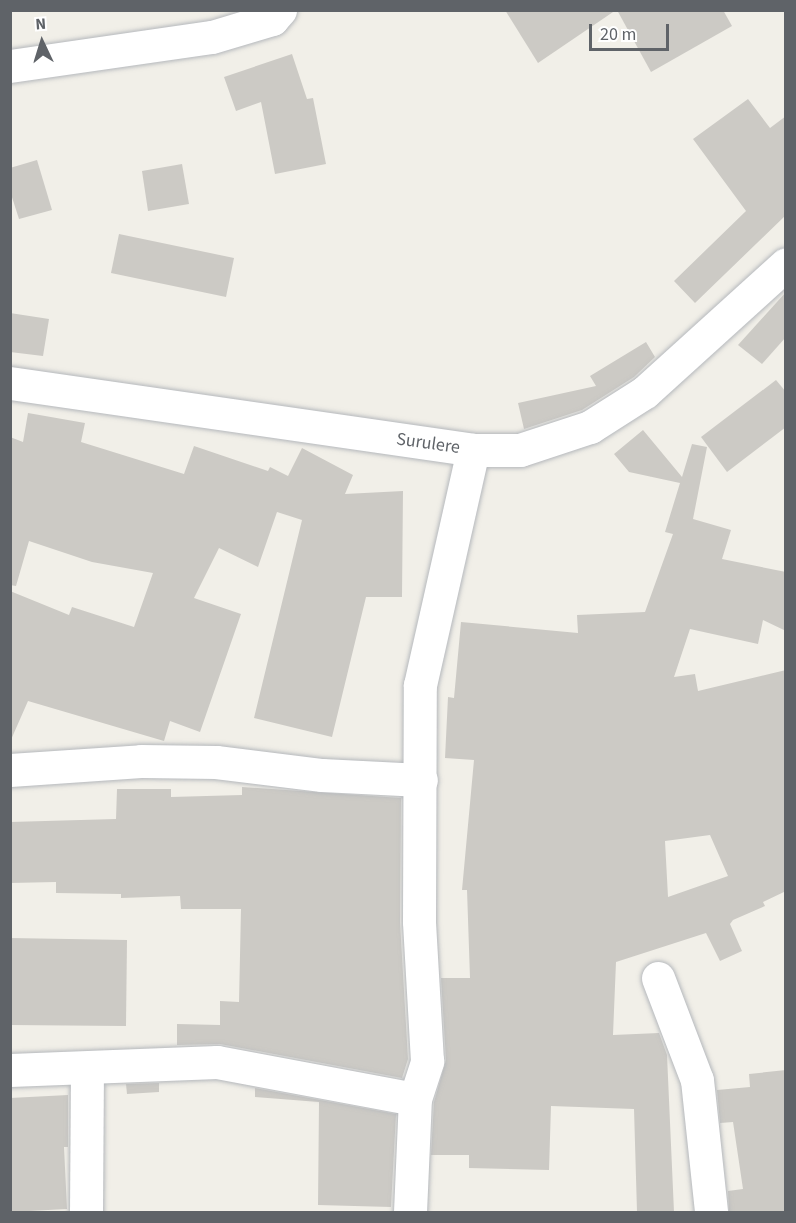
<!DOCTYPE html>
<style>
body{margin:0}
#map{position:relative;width:796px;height:1223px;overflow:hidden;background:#f1efe8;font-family:"Source Sans 3",sans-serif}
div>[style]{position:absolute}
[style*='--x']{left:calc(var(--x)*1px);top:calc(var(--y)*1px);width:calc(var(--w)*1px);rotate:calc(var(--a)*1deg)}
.building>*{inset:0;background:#cccac5}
.roads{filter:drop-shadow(0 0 2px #b5b8bc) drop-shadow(0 0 2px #b5b8bc)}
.minor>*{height:33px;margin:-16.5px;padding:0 16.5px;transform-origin:16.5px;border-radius:16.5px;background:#fff}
span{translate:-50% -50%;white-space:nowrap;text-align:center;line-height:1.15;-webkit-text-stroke:4.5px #fff;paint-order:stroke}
.street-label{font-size:18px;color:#5f6368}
.frame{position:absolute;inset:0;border:12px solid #5f6368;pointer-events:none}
.north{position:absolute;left:12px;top:12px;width:60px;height:60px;-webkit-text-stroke:4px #fff;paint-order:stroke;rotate:356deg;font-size:16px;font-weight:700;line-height:24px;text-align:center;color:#5f6368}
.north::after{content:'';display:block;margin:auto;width:21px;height:27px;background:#5f6368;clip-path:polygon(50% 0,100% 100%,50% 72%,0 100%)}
.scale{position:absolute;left:589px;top:24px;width:80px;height:27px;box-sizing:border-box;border:3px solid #5f6368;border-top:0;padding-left:8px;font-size:18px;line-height:21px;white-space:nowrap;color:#5f6368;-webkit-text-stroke:4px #fff;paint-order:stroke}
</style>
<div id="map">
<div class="building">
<i style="clip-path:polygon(505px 10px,616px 10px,538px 63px)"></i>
<i style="clip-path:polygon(617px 10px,723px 10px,732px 26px,651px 72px)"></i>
<i style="clip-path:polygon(292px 54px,307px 99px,313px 98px,326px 164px,275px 174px,261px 102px,236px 111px,224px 77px)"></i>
<i style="clip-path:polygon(748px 99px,770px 128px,786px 116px,786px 215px,695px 303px,674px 281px,746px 211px,693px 139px)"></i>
<i style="clip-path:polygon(37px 160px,52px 210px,19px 219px,10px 191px,10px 168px)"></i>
<i style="clip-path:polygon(182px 164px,189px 204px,148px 211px,142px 171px)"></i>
<i style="clip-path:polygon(119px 234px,234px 258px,226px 297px,111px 273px)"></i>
<i style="clip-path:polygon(786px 292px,786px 337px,762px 364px,738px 345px)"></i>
<i style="clip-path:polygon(10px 313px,49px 319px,43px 356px,10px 352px)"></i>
<i style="clip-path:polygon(646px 342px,655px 357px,634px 377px,582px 410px,524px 429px,518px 403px,596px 386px,590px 376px)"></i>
<i style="clip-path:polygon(776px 380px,786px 392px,786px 427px,727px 472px,701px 437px)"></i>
<i style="clip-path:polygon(28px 413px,85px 423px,81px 442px,184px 474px,194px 446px,268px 471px,270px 467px,288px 476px,302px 448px,353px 475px,345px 494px,403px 491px,402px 597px,366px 597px,332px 737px,254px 718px,302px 520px,277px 512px,258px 567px,219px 548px,194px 598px,241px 614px,200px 732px,170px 721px,164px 741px,28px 701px,10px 742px,10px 591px,69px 615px,72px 607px,134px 627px,153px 573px,92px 562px,29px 541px,16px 586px,10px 585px,10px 437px,23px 442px)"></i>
<i style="clip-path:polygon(evenodd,643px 430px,682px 477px,692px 444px,707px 447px,693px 519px,731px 530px,722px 559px,786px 572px,786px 631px,763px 620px,758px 644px,690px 629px,674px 677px,695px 674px,698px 691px,786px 670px,786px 891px,763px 902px,765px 906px,733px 920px,730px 924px,742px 951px,720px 961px,706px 933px,616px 962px,613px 1035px,659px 1033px,667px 1055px,674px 1212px,637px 1212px,634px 1109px,551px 1106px,549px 1170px,469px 1168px,469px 1155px,431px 1155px,434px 1102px,446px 1060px,441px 978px,470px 978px,467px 890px,462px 890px,474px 760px,445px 758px,448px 697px,454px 698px,461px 622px,578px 633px,577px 615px,645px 612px,673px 534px,665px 532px,680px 483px,629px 472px,614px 454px,643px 430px,710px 835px,728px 876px,668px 897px,665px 841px,710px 835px)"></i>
<i style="clip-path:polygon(242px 787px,401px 798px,400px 922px,408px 1059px,402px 1078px,220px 1044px,177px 1045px,177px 1024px,220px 1025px,220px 1001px,239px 1002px,241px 909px,181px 909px,180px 896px,121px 898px,121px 894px,56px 893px,56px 882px,10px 883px,10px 822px,116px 819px,117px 789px,171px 789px,171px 797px,242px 795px)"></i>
<i style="clip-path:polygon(10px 938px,127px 940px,126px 1026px,10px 1025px)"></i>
<i style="clip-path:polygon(786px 1070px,786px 1212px,729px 1212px,728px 1191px,743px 1189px,733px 1122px,720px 1123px,717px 1090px,750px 1087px,749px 1074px)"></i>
<i style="clip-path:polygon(159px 1083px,159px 1092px,127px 1094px,126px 1084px)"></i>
<i style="clip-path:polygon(255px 1088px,396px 1114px,391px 1207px,318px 1205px,319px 1102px,255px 1097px)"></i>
<i style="clip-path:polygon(68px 1095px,68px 1147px,64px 1147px,67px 1209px,10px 1212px,10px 1098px)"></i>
</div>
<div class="roads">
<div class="minor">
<i style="--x:10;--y:66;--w:204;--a:-8.2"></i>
<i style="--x:212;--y:37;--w:63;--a:-16.7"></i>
<i style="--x:272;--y:19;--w:12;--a:-48"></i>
<i style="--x:10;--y:383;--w:468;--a:8.2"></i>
<i style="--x:473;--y:450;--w:47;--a:0"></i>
<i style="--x:520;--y:450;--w:74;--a:-18.2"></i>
<i style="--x:590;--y:427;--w:65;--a:-32.5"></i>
<i style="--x:645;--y:392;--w:190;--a:-42.2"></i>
<i style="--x:10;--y:770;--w:131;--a:-3.9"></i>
<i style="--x:141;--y:761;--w:75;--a:0.8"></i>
<i style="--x:216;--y:762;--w:107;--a:7"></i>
<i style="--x:322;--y:775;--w:99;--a:2.9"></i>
<i style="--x:658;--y:978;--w:109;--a:69.1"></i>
<i style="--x:697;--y:1080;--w:133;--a:83.9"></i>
<i style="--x:10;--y:1070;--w:207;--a:-2.2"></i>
<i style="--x:217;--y:1062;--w:201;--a:10.6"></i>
<i style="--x:86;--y:1212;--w:143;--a:-89.6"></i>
<i style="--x:410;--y:1212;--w:113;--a:-87.5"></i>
<i style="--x:415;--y:1099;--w:40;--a:-72"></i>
<i style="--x:427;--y:1061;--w:140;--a:-93.3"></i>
<i style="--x:419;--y:921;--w:236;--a:-89.8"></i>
<i style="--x:420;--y:685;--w:241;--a:-77.3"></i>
</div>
</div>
<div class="street-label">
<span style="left:428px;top:444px;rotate:8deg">Surulere</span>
</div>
<div class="frame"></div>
<div class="north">N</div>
<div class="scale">20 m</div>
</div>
